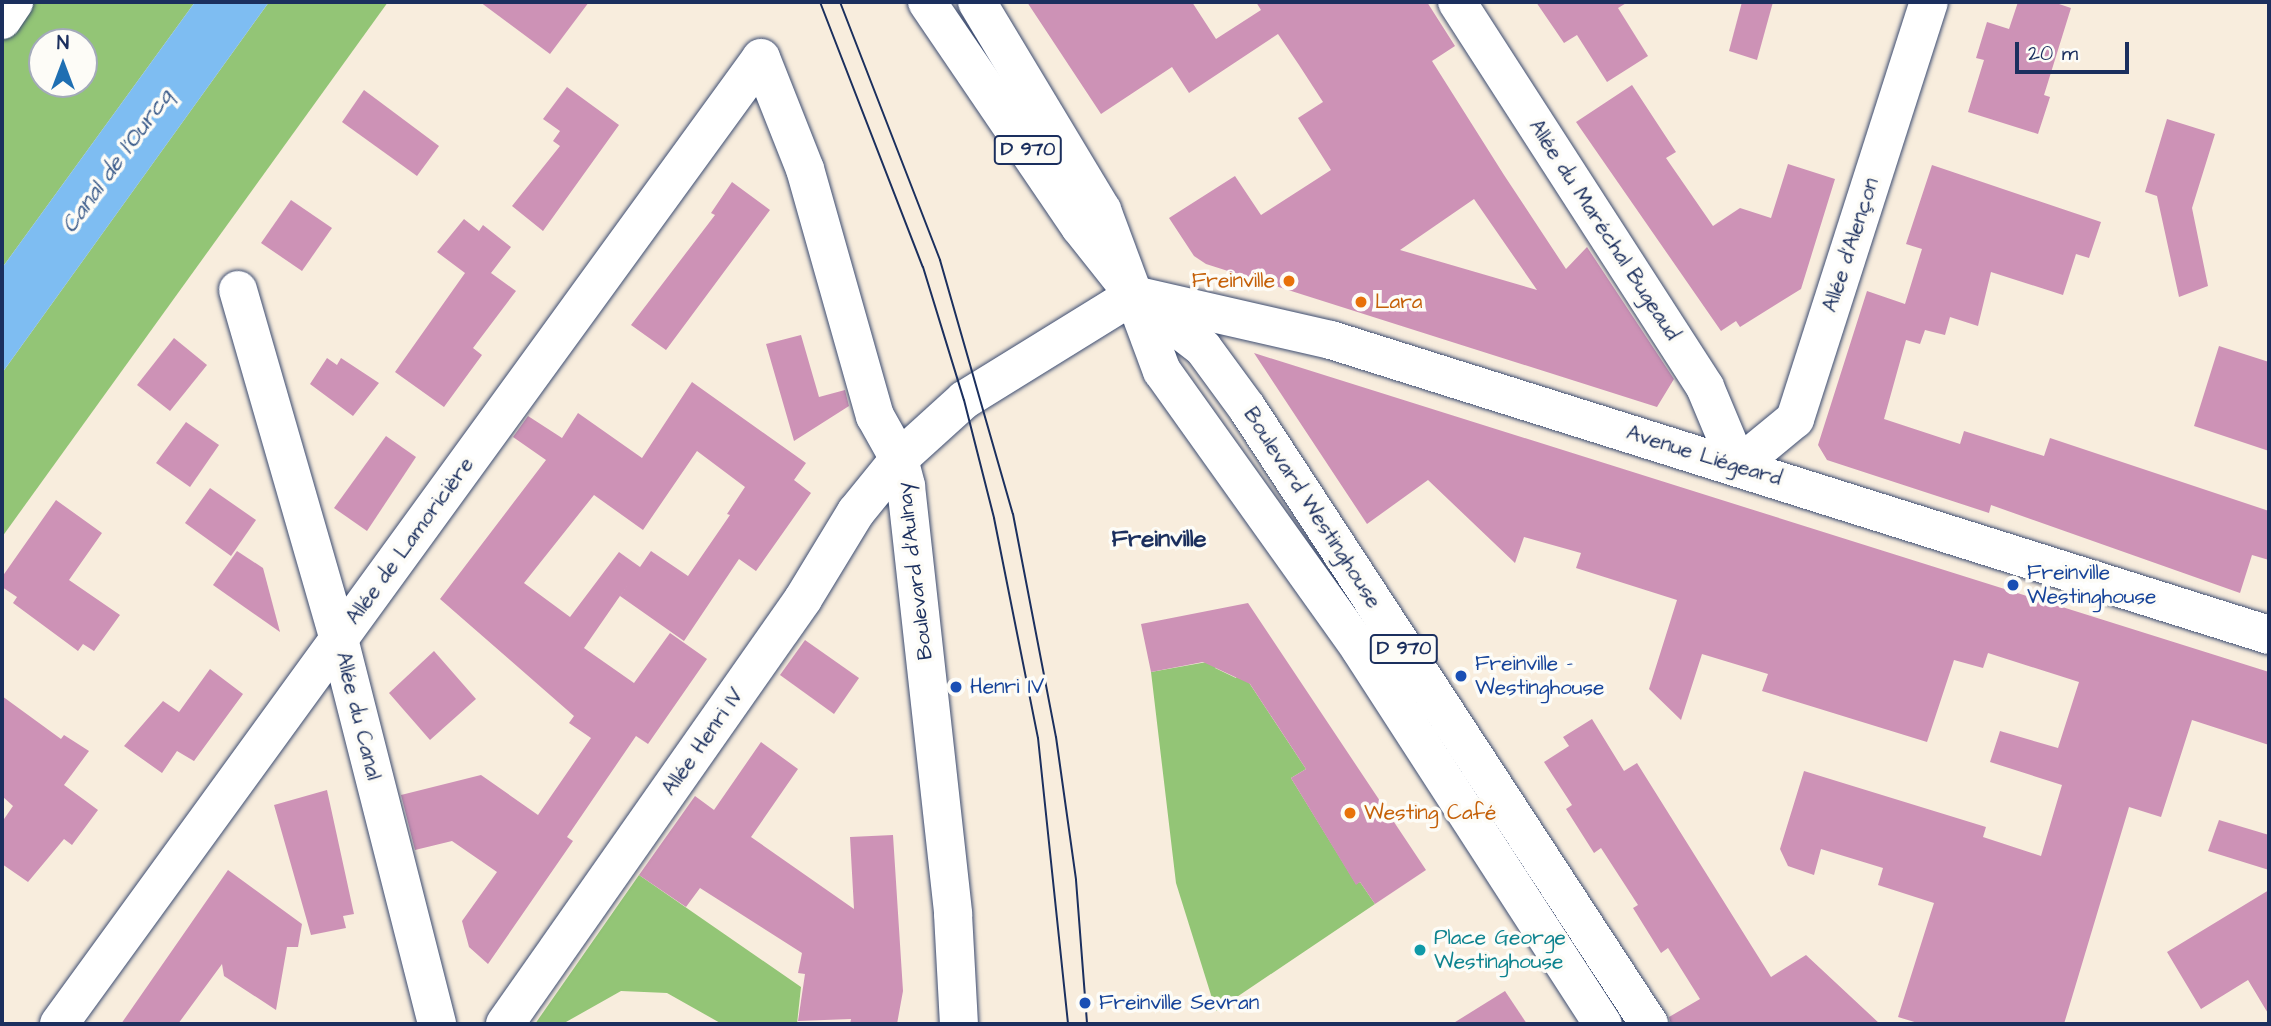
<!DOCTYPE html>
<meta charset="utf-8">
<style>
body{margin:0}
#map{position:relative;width:2271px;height:1026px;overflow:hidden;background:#f8eddd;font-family:"Architects Daughter",sans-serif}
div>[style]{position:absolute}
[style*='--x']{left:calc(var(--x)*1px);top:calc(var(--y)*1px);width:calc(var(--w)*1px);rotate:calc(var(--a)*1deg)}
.green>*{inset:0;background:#93c576}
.water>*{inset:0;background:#7ebdf2}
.building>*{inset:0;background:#cd92b6}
.roads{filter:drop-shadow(0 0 2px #3c4c71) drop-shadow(0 0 2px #3c4c71)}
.minor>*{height:38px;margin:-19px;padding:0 19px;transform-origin:19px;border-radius:19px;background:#fff}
.major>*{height:38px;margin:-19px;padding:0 19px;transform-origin:19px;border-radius:19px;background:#fff}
.tram>*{height:2px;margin:-1px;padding:0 1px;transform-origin:1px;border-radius:1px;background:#1b2f5e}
.dots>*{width:19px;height:19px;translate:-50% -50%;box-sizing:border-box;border:4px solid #fdfcf7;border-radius:50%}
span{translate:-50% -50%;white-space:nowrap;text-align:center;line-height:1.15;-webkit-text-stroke:7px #fdfcf7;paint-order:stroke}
.shield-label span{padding:2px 5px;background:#fdfcf7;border:2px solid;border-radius:5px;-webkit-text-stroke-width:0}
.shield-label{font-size:19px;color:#1b2f5e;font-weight:700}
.street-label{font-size:21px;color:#1b2f5e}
.food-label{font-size:21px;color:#c56008}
.right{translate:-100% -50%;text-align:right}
.left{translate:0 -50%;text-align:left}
.transit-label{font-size:21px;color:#164399}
.culture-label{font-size:21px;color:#0d838f}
.water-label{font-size:23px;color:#395a8a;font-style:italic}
.quarter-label{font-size:24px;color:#1b2f5e;font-weight:700}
.frame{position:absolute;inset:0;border:4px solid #1b2f5e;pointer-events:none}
.north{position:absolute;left:28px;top:28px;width:70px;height:70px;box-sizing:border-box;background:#fdfcf7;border:2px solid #a3aaba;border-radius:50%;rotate:0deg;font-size:19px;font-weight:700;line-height:28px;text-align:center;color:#1b2f5e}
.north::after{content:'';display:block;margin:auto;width:24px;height:32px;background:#1f6fb2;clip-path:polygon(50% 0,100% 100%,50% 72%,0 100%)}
.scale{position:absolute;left:2015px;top:42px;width:114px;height:32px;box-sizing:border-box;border:4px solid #1b2f5e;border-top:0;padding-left:9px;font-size:21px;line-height:24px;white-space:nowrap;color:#1b2f5e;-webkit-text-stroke:5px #fdfcf7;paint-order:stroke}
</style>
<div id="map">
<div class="green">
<i style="clip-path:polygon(evenodd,14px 2px,195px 2px,2px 268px,2px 20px,14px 2px,42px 42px,84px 42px,84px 84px,42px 84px,42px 42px)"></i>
<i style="clip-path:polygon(269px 2px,388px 2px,2px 537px,2px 373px)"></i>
<i style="clip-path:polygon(1218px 660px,1215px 668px,1236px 678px,1240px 669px,1306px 769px,1291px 778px,1356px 884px,1360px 882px,1375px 904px,1216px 1011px,1176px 883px,1151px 672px)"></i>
<i style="clip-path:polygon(639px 875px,801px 987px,797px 1024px,722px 1024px,667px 993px,621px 991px,566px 1022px,535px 1024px)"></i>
</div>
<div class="water">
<i style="clip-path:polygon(195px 2px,269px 2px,2px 373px,2px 268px)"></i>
</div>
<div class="building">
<i style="clip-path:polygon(480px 2px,589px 2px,550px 54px)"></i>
<i style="clip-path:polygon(evenodd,1027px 2px,1192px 2px,1216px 39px,1261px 10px,1256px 2px,1427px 2px,1455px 46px,1432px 61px,1504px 175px,1566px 269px,1587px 247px,1674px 379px,1657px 407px,1206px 264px,1194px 256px,1169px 218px,1235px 176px,1261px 215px,1331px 170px,1298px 118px,1323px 102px,1299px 65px,1278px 34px,1189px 93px,1172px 67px,1101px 114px,1027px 2px,1474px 199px,1537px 290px,1400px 250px,1474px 199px)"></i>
<i style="clip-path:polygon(1536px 2px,1628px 2px,1618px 8px,1648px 56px,1607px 82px,1577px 35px,1564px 43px)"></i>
<i style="clip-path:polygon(1742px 2px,1773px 2px,1757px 60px,1729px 51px)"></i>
<i style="clip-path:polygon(2018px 2px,2053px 2px,2071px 8px,2044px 95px,2050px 97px,2038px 134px,1968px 112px,1984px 60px,1976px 58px,1987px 22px,2009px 29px)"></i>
<i style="clip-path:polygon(1632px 85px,1676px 152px,1666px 158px,1713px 226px,1740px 208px,1771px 218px,1788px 164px,1835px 179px,1801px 289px,1740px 327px,1736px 321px,1721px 331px,1576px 122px)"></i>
<i style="clip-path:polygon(567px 87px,619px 125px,543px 231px,512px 206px,560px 146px,553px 141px,560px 131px,543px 119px)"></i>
<i style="clip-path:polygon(364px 90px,439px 146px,417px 176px,342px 122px)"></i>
<i style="clip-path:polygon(2167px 119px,2215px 134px,2192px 208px,2208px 286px,2179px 297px,2157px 196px,2145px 192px)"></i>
<i style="clip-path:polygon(1932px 165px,2101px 222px,2089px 258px,2076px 254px,2063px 295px,1991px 272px,1978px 326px,1950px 317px,1945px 335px,1925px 330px,1920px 344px,1906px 340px,1884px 419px,1960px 444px,1964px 431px,2044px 456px,2050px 438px,2269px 511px,2269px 560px,2252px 555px,2240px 593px,1991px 505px,1989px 513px,1827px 460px,1818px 445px,1867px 291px,1905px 304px,1922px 249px,1906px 244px)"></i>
<i style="clip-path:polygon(732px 182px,770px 210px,666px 350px,631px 325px,715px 215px,711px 213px)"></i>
<i style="clip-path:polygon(291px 200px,332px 228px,302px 271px,261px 243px)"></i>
<i style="clip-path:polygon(464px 219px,479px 231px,483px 225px,511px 247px,491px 273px,516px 291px,473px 348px,482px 355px,444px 407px,395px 372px,465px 273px,437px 252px)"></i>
<i style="clip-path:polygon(801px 335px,819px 397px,845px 390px,849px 406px,794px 441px,766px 344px)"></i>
<i style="clip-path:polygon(174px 338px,207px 365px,170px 411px,137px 385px)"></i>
<i style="clip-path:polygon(2219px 346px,2269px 362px,2269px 451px,2194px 426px)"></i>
<i style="clip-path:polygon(1254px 353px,2269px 672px,2269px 745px,2192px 720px,2161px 817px,2129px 807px,2064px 1024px,1921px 1024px,1898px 1017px,1934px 903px,1878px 885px,1883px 868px,1821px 849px,1814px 875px,1788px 866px,1780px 849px,1804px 771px,1986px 827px,1983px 837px,2041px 856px,2062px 785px,1990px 762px,2000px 731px,2058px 748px,2079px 682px,1988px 653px,1983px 668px,1954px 660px,1927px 742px,1762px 691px,1768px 674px,1702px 654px,1681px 720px,1649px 689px,1677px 600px,1576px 568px,1581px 553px,1524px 537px,1515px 563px,1428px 480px,1367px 524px)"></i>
<i style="clip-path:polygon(327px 358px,337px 365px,341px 358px,379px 383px,353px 416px,310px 384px)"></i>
<i style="clip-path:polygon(692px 382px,806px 463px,794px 480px,811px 493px,756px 571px,739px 559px,684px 641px,620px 596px,651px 551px,688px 576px,730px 515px,727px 514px,745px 487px,697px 451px,643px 530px,594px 495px,524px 583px,570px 617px,619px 552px,640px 567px,584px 648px,634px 683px,670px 633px,707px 659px,648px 744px,636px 736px,567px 837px,573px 841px,488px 964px,469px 947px,462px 921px,497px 872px,452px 841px,415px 850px,401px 795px,481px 775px,538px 815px,591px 738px,569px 723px,574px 716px,440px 599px,546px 460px,513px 437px,528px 416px,562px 438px,578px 413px,642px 458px)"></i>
<i style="clip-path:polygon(186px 422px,219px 445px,190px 487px,156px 463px)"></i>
<i style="clip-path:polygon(386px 436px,416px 457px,367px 531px,334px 508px)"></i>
<i style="clip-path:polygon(210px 488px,256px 520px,231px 556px,185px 523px)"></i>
<i style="clip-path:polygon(56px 500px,102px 533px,69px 580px,120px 615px,94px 651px,83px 644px,78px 651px,13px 603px,17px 597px,2px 587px,2px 577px)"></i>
<i style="clip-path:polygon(237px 551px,263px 568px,280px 632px,213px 585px)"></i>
<i style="clip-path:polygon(1248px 603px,1426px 870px,1375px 904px,1360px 882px,1356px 885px,1291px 778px,1306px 769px,1250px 684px,1203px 662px,1151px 672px,1141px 624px)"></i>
<i style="clip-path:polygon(805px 640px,859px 678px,834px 714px,780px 675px)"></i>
<i style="clip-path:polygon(434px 651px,476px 699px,430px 740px,389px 693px)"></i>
<i style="clip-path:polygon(210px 669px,243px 694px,194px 761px,177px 751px,162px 773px,124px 746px,163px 701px,179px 712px)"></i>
<i style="clip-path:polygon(2px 696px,61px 739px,64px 735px,89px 751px,64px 785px,98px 810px,72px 845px,64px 839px,28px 882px,2px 864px,2px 822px,13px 806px,2px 796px)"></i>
<i style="clip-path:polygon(1592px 719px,1624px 771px,1637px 763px,1771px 977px,1806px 955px,1880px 1024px,1671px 1024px,1669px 1017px,1700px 999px,1668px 948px,1661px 953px,1633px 908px,1638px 905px,1601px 848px,1594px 853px,1566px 809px,1572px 805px,1544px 762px,1569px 746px,1563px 737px)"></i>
<i style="clip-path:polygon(761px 742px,798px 769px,751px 837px,854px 909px,850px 837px,893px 835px,903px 991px,897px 1024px,850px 1024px,851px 1019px,798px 1021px,805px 974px,798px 973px,802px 953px,700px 888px,686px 907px,639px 875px,695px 796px,714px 810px)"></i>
<i style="clip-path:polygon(327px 790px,354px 914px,343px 916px,346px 928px,311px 935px,274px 805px)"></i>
<i style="clip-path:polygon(2219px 820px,2269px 835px,2269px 870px,2208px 851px)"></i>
<i style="clip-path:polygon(228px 870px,302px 924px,298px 947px,287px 947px,276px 1010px,224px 976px,222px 964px,178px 1024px,121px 1024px)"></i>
<i style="clip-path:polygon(2269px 890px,2269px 1015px,2248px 980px,2201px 1009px,2167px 952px)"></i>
<i style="clip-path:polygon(1505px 991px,1527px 1024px,1452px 1024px)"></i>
</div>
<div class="roads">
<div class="minor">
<i style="--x:1457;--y:2;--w:458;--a:57.2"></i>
<i style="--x:1705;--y:387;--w:86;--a:67.3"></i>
<i style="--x:2;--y:20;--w:22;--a:-56"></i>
<i style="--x:761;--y:58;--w:119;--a:68.4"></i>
<i style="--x:805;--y:169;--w:257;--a:74.2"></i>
<i style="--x:875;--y:416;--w:49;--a:60.8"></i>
<i style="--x:899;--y:459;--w:28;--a:75"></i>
<i style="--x:906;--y:486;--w:431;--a:83.7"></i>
<i style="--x:953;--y:914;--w:110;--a:86.9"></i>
<i style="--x:238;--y:290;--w:363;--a:73.9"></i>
<i style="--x:339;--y:639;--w:397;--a:75.7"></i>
<i style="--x:1738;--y:466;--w:74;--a:-39.5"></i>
<i style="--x:1795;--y:419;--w:438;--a:-72.2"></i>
<i style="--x:59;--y:1024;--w:1194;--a:-53.99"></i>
<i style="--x:505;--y:1024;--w:519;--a:-54.96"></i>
<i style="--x:803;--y:599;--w:102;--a:-58.7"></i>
<i style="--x:856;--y:512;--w:68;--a:-50.9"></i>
<i style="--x:899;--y:459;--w:88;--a:-42.2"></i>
<i style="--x:964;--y:400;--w:200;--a:-31.7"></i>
<i style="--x:1134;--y:295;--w:202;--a:12.9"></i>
<i style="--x:1331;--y:340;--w:983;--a:17.46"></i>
</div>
<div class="major">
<i style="--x:927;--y:2;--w:272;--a:55.8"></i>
<i style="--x:1080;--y:227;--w:87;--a:51.5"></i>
<i style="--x:1134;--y:295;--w:87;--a:37.5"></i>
<i style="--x:1203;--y:348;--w:74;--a:53.7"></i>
<i style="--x:1247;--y:408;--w:736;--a:56.87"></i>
<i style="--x:977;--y:2;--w:243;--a:59"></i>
<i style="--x:1102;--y:210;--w:172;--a:69.6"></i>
<i style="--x:1162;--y:371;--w:341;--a:54.5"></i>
<i style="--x:1360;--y:649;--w:447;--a:57.1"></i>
</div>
</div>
<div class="tram">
<i style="--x:820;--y:2;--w:284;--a:68.8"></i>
<i style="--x:923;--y:267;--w:139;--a:72.9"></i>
<i style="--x:964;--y:400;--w:122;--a:75.7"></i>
<i style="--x:994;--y:518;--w:224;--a:78.7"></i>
<i style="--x:1038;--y:738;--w:288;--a:84"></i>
<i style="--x:840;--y:2;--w:277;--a:68.8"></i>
<i style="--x:940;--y:260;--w:264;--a:74"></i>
<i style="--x:1013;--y:514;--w:227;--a:79.1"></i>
<i style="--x:1056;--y:737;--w:144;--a:82"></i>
<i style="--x:1076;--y:880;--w:144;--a:85.6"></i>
</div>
<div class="dots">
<i style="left:1289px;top:281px;background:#e8710a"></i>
<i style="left:1361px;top:302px;background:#e8710a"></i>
<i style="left:2013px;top:585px;background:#1a4fb4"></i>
<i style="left:1461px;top:676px;background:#1a4fb4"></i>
<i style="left:956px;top:687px;background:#1a4fb4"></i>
<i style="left:1350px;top:813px;background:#e8710a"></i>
<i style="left:1420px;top:950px;background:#0f9aa8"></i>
<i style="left:1085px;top:1003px;background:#1a4fb4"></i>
</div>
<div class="shield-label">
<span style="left:1028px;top:150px">D 970</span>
<span style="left:1404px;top:649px">D 970</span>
</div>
<div class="street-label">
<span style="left:1604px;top:230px;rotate:57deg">Allée du Maréchal Bugeaud</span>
<span style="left:1851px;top:245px;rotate:-72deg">Allée d'Alençon</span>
<span style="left:1704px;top:456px;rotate:17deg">Avenue Liégeard</span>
<span style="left:1312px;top:508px;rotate:57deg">Boulevard Westinghouse</span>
<span style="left:410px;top:541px;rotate:-54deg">Allée de Lamoricière</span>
<span style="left:915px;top:571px;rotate:-97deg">Boulevard d'Aulnay</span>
<span style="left:358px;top:716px;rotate:76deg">Allée du Canal</span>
<span style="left:703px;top:742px;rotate:-55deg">Allée Henri IV</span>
</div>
<div class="food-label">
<span class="right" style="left:1275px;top:281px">Freinville</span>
<span class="left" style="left:1375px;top:302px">Lara</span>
<span class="left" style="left:1364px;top:813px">Westing Café</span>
</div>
<div class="transit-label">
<span class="left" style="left:2027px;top:585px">Freinville<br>Westinghouse</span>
<span class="left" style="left:1475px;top:676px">Freinville -<br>Westinghouse</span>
<span class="left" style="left:970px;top:687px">Henri IV</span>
<span class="left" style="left:1099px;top:1003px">Freinville Sevran</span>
</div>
<div class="culture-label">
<span class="left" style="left:1434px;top:950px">Place George<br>Westinghouse</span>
</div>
<div class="water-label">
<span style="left:117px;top:161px;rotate:-54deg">Canal de l'Ourcq</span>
</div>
<div class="quarter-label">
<span style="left:1159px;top:540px">Freinville</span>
</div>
<div class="frame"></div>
<div class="north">N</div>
<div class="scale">20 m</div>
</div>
